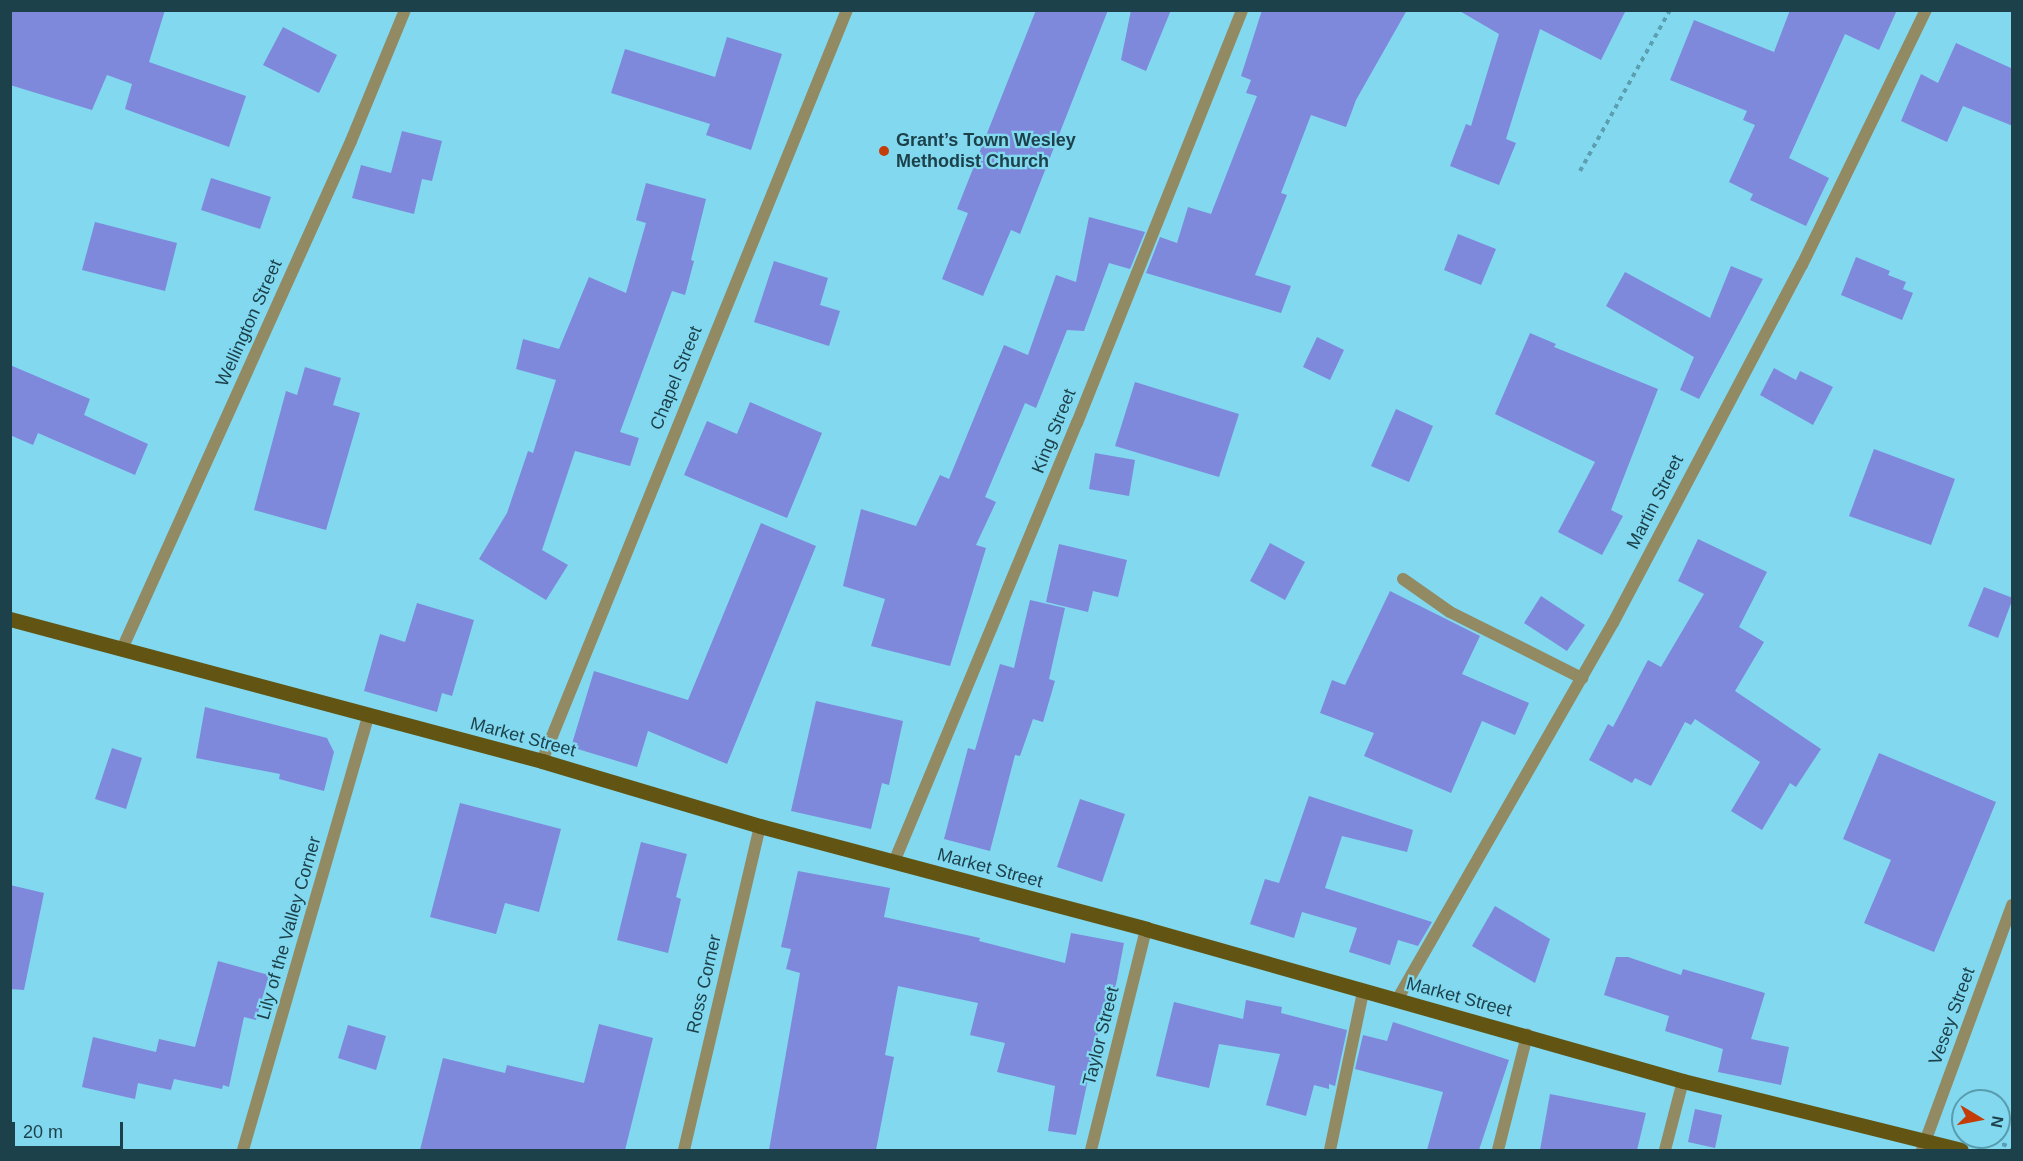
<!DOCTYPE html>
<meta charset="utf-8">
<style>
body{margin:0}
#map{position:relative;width:2023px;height:1161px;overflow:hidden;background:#81d8ef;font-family:Arial,sans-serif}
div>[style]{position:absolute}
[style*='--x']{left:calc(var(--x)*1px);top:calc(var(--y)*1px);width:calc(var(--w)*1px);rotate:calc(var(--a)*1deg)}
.building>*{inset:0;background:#7f89db}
.path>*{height:4px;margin-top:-2px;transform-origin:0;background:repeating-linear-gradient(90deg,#5b9fb1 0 4.5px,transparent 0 9px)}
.lane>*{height:12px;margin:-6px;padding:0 6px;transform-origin:6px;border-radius:6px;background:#928a63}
.street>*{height:12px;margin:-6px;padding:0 6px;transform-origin:6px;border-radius:6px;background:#928a63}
.primary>*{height:15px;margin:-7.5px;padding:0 7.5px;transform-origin:7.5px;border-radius:7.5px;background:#625513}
.dots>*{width:16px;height:16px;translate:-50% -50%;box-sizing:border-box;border:3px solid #81d8ef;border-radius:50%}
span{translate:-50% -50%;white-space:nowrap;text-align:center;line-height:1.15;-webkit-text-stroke:4.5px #81d8ef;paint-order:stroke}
.poi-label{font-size:18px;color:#1d414b;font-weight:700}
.left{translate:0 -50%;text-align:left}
.street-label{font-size:18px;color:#1d414b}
.frame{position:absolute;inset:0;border:12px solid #1d414b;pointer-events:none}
.north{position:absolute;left:1951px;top:1089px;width:60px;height:60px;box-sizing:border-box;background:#81d8ef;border:2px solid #599cad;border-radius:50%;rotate:100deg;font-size:16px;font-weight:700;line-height:24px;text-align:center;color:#1d414b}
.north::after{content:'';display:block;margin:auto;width:21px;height:27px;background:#c43c08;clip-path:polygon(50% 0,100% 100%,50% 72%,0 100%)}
.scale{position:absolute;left:12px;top:1122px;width:111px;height:27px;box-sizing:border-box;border:3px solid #1d414b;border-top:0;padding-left:8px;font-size:18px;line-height:21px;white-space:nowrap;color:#1d414b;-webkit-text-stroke:4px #81d8ef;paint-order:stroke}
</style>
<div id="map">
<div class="building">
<i style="clip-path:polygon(10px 10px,165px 10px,149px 62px,246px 96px,229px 147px,125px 109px,132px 84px,107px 75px,92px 110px,10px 85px)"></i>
<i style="clip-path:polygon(1036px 10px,1108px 10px,1020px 234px,1011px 230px,983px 296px,942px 279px,968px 213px,957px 209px)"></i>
<i style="clip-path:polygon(1131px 10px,1171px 10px,1146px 71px,1121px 60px)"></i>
<i style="clip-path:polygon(1262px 10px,1407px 10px,1356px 100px,1346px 127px,1311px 115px,1281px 193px,1287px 195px,1255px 275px,1291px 286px,1281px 313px,1146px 273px,1160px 237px,1177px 243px,1188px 207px,1211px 214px,1257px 96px,1246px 93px,1251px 80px,1241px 76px)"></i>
<i style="clip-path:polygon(1458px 10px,1626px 10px,1601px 60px,1540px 29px,1506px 139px,1516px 143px,1499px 185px,1450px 166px,1466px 124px,1471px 126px,1499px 34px)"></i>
<i style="clip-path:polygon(1790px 10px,1897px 10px,1879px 50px,1845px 34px,1789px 158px,1829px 178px,1806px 226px,1750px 200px,1753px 194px,1729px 182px,1755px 125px,1743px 120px,1747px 111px,1670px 80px,1694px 20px,1774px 52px)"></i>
<i style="clip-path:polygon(283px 27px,337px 55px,319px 93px,263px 65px)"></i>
<i style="clip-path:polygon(727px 37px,782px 54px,751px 150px,706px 135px,710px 124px,611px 93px,625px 49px,715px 77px)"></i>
<i style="clip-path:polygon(1956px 43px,2013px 69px,2013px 126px,1963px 106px,1947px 142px,1901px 121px,1921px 74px,1938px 83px)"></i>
<i style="clip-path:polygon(402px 131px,442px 141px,432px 181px,422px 179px,414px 214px,352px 198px,361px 165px,391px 173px)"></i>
<i style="clip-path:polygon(211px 178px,271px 197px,260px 229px,201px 210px)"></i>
<i style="clip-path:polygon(646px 183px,706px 199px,691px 260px,694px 261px,685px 295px,672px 291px,620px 432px,639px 438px,630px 466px,575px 451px,542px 550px,568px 565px,546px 600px,479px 559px,507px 513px,528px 451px,533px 453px,556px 380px,516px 369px,523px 339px,559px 349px,589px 277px,626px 293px,646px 223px,636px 220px)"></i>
<i style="clip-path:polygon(1089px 217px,1145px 232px,1130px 269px,1109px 263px,1084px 331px,1067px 330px,1036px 408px,1025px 403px,985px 497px,996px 502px,976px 545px,986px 548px,950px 666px,871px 646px,885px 599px,843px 586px,861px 509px,916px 526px,940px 475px,949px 479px,1004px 345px,1028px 355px,1056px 275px,1076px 282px)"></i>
<i style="clip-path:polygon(95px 222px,177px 243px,165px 291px,82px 270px)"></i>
<i style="clip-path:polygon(1458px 234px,1496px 249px,1481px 285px,1444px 270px)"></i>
<i style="clip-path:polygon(1856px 257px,1890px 271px,1888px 275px,1906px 282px,1903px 289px,1913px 293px,1902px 320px,1841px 295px)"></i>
<i style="clip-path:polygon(774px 261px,828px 278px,820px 305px,840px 311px,829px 346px,754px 322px)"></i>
<i style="clip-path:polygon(1731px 266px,1763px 279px,1699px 399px,1680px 390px,1694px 357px,1606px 306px,1625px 272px,1710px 318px)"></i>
<i style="clip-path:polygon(1530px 333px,1556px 344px,1554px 347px,1658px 389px,1611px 510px,1623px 516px,1602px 555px,1558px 532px,1595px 462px,1495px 414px)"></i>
<i style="clip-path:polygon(1317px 337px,1344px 350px,1330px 380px,1303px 367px)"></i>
<i style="clip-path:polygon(10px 365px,90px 399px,84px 415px,148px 444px,135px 475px,38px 433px,33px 445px,10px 435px)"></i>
<i style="clip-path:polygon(305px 367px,341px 378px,333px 405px,360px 413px,326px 530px,254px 510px,286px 391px,297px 395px)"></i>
<i style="clip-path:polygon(1774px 368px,1796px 380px,1800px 371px,1833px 387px,1813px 425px,1760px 395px)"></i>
<i style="clip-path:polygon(1135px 382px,1239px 414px,1219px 477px,1115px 446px)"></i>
<i style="clip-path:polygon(750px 402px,822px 433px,787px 518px,684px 475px,707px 421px,737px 434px)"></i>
<i style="clip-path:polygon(1396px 409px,1433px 426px,1409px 482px,1371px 466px)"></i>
<i style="clip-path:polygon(1874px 449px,1955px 479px,1931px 545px,1849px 516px)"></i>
<i style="clip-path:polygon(1095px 453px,1135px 460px,1129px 496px,1089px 489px)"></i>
<i style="clip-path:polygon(761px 523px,816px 546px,727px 764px,648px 731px,637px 767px,571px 747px,594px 671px,688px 700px)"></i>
<i style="clip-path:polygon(1698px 539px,1767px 572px,1739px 627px,1764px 642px,1735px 691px,1821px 749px,1796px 787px,1790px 783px,1762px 830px,1731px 811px,1760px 762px,1695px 719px,1691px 725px,1685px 722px,1651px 786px,1635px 778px,1632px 783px,1589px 760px,1608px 724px,1613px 727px,1648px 660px,1661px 667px,1704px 594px,1678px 581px)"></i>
<i style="clip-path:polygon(1270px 543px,1305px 562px,1285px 600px,1250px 581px)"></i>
<i style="clip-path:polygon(1059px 544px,1127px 560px,1118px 597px,1093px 591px,1088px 612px,1046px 602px)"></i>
<i style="clip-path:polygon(1984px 587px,2013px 598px,1998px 638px,1968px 626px)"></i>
<i style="clip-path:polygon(1390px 591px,1480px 636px,1462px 674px,1529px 703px,1515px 735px,1482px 721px,1451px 793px,1364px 756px,1374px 733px,1320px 713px,1332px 680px,1345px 685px)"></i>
<i style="clip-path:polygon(1541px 596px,1585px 625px,1567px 651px,1524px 623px)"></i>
<i style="clip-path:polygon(1030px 600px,1065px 608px,1049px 679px,1055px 681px,1043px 722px,1033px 719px,1020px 756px,1015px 755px,990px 851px,944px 839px,968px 748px,975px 750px,1000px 664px,1014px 668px)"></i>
<i style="clip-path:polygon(417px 603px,474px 620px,452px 696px,442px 693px,437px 712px,364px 691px,380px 634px,405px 642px)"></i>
<i style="clip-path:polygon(816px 701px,903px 721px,889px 785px,882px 783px,871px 829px,791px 811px)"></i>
<i style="clip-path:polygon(205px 707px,327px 738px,334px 752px,324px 791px,279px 779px,280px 774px,196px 758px)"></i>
<i style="clip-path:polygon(112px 748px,142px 758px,126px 809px,95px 799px)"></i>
<i style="clip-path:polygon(1879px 753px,1996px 802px,1934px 952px,1864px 923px,1891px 860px,1843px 839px)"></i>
<i style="clip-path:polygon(1309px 796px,1413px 830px,1407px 852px,1342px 836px,1325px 888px,1432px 922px,1418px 946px,1398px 940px,1390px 965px,1349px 952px,1357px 928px,1302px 912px,1294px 938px,1250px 924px,1265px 879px,1279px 883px)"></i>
<i style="clip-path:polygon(1080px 799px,1125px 814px,1102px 882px,1057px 867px)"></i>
<i style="clip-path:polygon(460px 803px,561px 829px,539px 912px,505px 903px,496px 934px,430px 917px)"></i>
<i style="clip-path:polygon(641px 842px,687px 854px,676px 897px,681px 899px,668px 953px,617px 940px)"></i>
<i style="clip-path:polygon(798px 871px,890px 888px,884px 917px,980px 938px,979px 941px,1065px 963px,1071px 933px,1124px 943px,1109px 1021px,1101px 1019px,1076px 1135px,1048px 1131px,1055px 1086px,997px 1072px,1005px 1043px,970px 1035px,978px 1003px,898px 986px,885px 1055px,894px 1057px,876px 1150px,769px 1150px,800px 973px,786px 969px,791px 949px,781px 947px)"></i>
<i style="clip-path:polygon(10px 885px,44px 893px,24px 990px,10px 989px)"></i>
<i style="clip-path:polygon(1495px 906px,1550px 939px,1535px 983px,1472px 946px)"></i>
<i style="clip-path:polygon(1616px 957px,1628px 957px,1681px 975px,1683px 969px,1765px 993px,1751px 1039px,1789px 1047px,1781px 1085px,1718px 1072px,1723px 1049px,1665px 1031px,1669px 1016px,1604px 995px)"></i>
<i style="clip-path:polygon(218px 961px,269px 975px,256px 1020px,244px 1017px,229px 1087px,223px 1085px,222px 1089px,174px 1079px,171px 1090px,138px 1083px,135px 1099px,82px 1087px,93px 1037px,156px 1052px,159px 1039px,195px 1047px)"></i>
<i style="clip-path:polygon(1246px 1000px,1282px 1007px,1281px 1013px,1347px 1030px,1335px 1086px,1329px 1084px,1329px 1089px,1314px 1085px,1306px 1116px,1266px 1105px,1280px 1054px,1219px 1044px,1209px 1088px,1156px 1076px,1174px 1002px,1243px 1019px)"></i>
<i style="clip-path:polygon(1393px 1022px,1509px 1060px,1479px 1150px,1427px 1150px,1443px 1092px,1355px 1069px,1363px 1035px,1387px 1041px)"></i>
<i style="clip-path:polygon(599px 1024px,653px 1038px,625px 1150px,420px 1150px,443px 1058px,505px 1073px,507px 1065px,584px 1083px)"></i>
<i style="clip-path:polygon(348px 1025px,386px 1036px,376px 1070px,338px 1058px)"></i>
<i style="clip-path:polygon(1550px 1094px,1646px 1113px,1637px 1150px,1540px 1150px)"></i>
<i style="clip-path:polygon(1695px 1109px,1722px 1115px,1715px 1148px,1688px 1142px)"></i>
</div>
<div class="path">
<i style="--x:1580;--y:171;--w:184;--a:-60.8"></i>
<i style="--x:1985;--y:1139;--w:28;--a:17"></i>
</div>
<div class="lane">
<i style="--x:1403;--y:579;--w:57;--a:35.1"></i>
<i style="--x:1450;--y:612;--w:148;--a:26.6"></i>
</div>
<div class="street">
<i style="--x:122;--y:649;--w:557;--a:-65.73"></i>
<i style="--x:351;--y:141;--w:142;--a:-67.6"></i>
<i style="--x:542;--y:761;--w:811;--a:-67.9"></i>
<i style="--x:894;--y:862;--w:476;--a:-67.4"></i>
<i style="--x:1077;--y:423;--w:445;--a:-68.2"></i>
<i style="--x:1397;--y:1000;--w:434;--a:-60.2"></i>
<i style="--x:1613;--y:623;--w:405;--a:-62.2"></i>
<i style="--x:1802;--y:265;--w:284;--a:-64.1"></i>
<i style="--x:243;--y:1150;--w:452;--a:-73.9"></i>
<i style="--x:684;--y:1150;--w:333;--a:-76.8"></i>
<i style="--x:1091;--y:1150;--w:228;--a:-76"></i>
<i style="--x:1330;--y:1150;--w:161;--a:-78.2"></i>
<i style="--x:1498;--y:1150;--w:119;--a:-75.8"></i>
<i style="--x:1665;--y:1150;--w:71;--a:-75.4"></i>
<i style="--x:1922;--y:1150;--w:261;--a:-69.8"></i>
</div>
<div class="primary">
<i style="--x:10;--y:619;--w:551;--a:14.94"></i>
<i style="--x:542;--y:761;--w:227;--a:16.6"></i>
<i style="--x:760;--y:826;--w:400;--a:14.9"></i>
<i style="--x:1146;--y:929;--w:558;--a:15.8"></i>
<i style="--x:1683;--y:1081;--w:286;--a:13.9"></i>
</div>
<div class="dots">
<i style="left:884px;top:151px;background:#c43c08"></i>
</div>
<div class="poi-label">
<span class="left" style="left:896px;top:151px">Grant’s Town Wesley<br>Methodist Church</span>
</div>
<div class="street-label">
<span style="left:249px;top:323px;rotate:-66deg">Wellington Street</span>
<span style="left:676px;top:378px;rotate:-68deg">Chapel Street</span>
<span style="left:1054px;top:431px;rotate:-68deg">King Street</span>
<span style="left:1655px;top:502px;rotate:-63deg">Martin Street</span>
<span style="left:523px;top:737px;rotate:15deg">Market Street</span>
<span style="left:990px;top:868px;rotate:15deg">Market Street</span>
<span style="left:289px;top:928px;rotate:-74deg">Lily of the Valley Corner</span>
<span style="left:704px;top:984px;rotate:-77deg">Ross Corner</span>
<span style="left:1459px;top:997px;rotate:15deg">Market Street</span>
<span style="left:1952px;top:1016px;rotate:-70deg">Vesey Street</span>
<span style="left:1101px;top:1036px;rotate:-76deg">Taylor Street</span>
</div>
<div class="frame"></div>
<div class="north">N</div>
<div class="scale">20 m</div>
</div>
